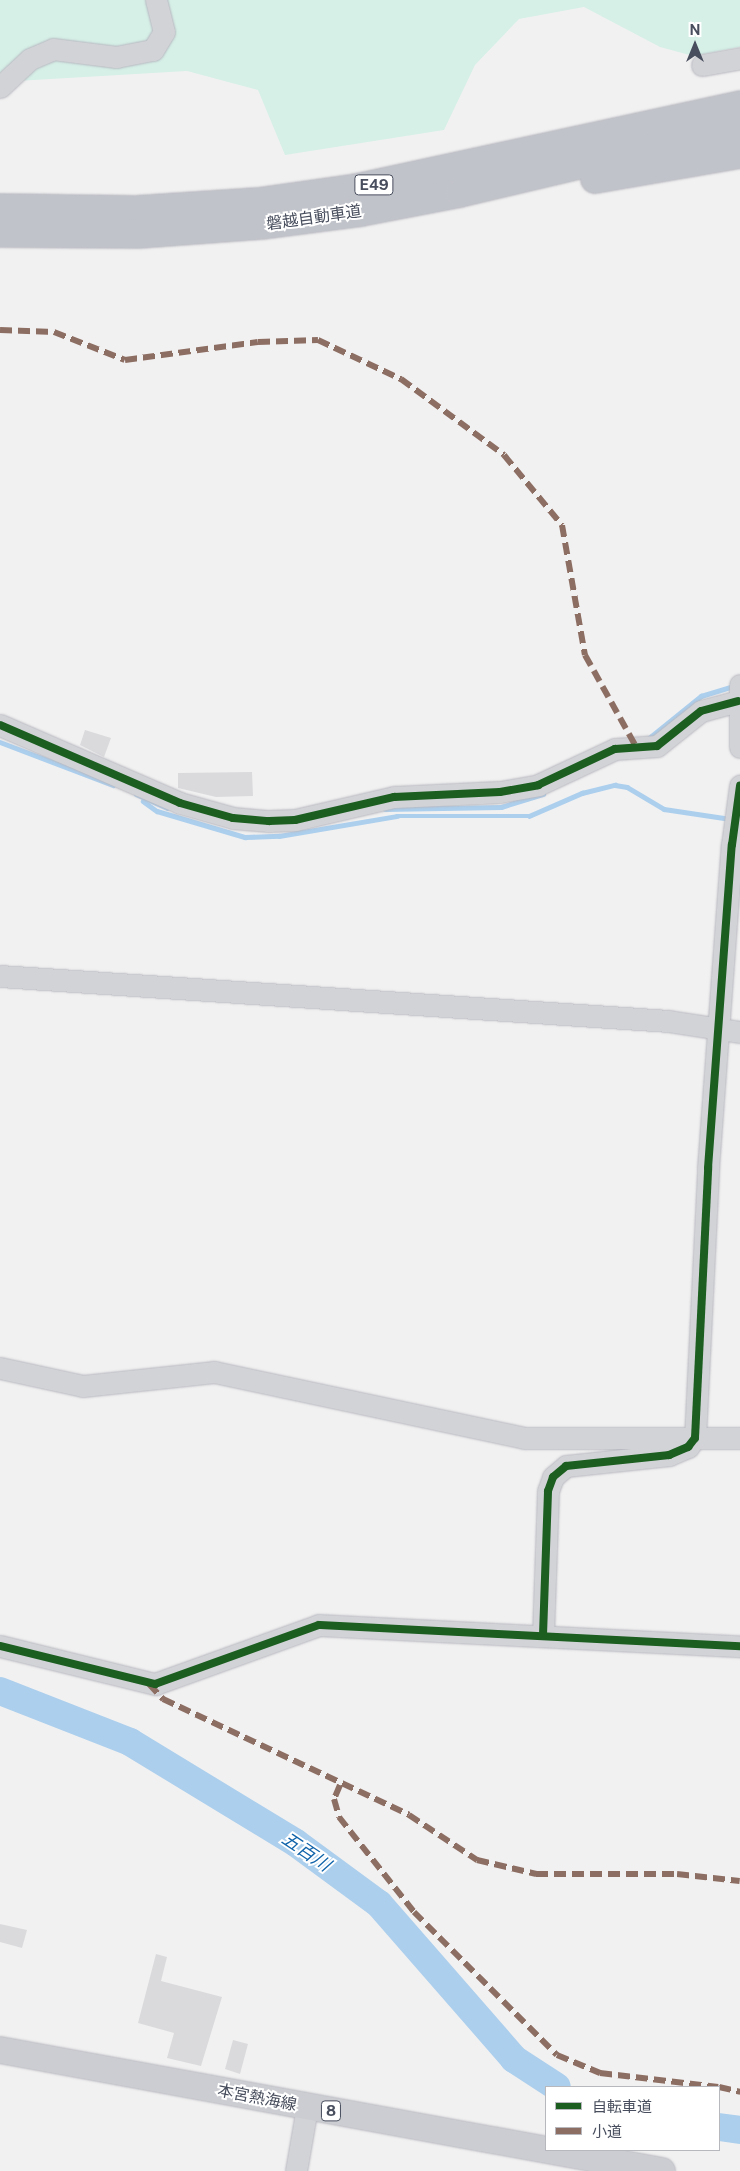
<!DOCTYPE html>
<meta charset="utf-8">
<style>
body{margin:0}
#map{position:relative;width:740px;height:2171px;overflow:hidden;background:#f2f1f1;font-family:"Public Sans","Noto Sans JP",sans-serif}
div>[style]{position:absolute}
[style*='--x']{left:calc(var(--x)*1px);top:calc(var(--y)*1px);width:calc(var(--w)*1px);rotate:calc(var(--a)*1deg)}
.green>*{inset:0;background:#d6f0e7}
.stream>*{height:4.5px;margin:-2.25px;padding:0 2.25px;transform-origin:2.25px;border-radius:2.25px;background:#accfed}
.river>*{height:28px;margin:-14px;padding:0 14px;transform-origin:14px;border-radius:14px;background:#accfed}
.building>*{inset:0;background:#dadadd}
.roads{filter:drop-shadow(0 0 1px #b7b8c0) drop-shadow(0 0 1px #b7b8c0)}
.minor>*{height:21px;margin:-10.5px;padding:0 10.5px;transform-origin:10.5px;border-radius:10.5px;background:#d2d3d7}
.major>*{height:26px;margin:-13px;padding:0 13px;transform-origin:13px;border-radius:13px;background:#cccdd2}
.highway>*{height:28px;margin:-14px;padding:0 14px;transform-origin:14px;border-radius:14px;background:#c1c3ca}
.quiet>*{height:6px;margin-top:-3px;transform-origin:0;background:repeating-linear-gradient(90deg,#8d6e63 0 12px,transparent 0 18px)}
.cycleway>*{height:8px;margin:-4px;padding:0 4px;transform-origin:4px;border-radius:4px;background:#1b5e20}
span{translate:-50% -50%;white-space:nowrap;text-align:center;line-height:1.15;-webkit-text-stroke:4px #fff;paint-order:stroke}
.shield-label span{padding:1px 4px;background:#fff;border:1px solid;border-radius:4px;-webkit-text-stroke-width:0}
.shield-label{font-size:15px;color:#484e5d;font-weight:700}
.street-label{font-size:16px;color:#484e5d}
.water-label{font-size:18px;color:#0f63aa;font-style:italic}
.legend{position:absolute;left:545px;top:2086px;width:175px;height:65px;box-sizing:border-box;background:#fff;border:1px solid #b6b8be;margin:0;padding:6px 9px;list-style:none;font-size:15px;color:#484e5d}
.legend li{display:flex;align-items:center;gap:10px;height:25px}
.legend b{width:25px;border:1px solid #b6b8be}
.north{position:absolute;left:670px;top:20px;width:50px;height:50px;-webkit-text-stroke:4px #fff;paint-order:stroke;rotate:0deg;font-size:14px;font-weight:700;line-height:20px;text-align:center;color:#484e5d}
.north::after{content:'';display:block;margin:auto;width:18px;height:22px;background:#484e5d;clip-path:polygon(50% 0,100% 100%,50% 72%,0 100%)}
</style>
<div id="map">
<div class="green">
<i style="clip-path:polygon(0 0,740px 0,740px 47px,693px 56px,660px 47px,584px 7px,519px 19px,475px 65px,444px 130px,285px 155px,258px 90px,187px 71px,0 82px)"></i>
</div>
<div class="stream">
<i style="--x:649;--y:738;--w:67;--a:-38.9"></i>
<i style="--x:701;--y:696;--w:34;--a:-17"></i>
<i style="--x:0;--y:742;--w:121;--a:20.8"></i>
<i style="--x:136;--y:794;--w:34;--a:24"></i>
<i style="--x:143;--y:801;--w:17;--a:36"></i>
<i style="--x:157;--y:811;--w:92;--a:16.5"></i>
<i style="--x:245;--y:837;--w:34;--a:-2"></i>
<i style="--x:279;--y:836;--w:120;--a:-9.6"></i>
<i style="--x:397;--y:816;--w:132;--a:0"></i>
<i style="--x:529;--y:816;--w:58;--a:-23.5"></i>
<i style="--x:582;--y:793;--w:34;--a:-14"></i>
<i style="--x:615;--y:785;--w:12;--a:9"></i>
<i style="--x:627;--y:787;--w:43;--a:30.7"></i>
<i style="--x:664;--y:809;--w:67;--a:8.6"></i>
<i style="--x:385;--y:809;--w:116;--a:-1"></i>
<i style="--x:501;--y:807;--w:44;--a:-17.2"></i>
</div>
<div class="river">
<i style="--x:0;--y:1691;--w:140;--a:21.4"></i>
<i style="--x:130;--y:1742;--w:194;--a:31.3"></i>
<i style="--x:296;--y:1843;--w:103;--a:36.3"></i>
<i style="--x:379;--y:1904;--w:206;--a:48.9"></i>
<i style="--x:514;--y:2059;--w:51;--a:33.1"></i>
<i style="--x:719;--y:2127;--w:21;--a:8"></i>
</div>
<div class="building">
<i style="clip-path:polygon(85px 730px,111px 738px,104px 757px,80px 745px)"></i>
<i style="clip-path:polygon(252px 772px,253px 796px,216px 797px,178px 788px,178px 773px)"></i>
<i style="clip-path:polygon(0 1924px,27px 1930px,22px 1948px,0 1942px)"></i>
<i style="clip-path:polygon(156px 1954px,167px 1957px,161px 1981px,222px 1997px,201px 2066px,167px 2058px,174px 2033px,138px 2023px)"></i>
<i style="clip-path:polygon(233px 2040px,248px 2044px,240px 2074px,225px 2069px)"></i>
</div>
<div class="roads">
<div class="minor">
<i style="--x:702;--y:65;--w:39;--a:-10"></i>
<i style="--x:0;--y:87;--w:41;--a:-43"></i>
<i style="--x:30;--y:59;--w:25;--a:-23"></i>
<i style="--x:53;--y:49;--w:64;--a:7.2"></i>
<i style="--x:116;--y:57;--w:38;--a:-11"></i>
<i style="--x:153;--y:50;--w:21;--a:-59"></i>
<i style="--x:164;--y:32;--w:33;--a:-104"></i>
<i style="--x:740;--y:685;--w:62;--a:90"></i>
<i style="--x:0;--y:725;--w:196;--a:23.4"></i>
<i style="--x:180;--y:803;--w:55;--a:15.8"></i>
<i style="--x:233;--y:818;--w:36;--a:5"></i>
<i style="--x:269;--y:821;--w:26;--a:-2"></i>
<i style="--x:295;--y:820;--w:102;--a:-13.1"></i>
<i style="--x:394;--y:797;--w:106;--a:-2.7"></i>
<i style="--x:500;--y:792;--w:39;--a:-10"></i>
<i style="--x:538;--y:785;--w:85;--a:-25.1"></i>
<i style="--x:615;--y:749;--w:42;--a:-4.1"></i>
<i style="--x:657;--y:746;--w:56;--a:-38.5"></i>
<i style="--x:701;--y:711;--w:38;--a:-15"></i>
<i style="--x:0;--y:976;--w:670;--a:3.85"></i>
<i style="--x:668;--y:1021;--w:73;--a:8.7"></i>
<i style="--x:0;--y:1368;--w:85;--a:12.2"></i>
<i style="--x:83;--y:1386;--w:132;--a:-6.1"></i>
<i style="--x:214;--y:1372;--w:317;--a:12"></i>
<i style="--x:524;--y:1438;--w:216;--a:0"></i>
<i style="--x:543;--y:1635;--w:144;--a:-88"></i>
<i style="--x:548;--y:1491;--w:15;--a:-70"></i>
<i style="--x:553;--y:1477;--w:17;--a:-40"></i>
<i style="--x:566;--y:1466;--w:104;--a:-6.1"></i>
<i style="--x:669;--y:1455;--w:21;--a:-23"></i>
<i style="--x:688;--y:1447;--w:11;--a:-52"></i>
<i style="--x:695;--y:1438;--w:270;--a:-87.2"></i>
<i style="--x:708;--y:1168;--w:324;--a:-85.8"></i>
<i style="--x:732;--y:845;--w:60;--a:-82.3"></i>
<i style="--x:0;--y:1646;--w:160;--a:13.8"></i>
<i style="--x:155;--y:1684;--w:174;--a:-19.8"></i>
<i style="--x:319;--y:1625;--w:422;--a:2.9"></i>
<i style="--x:296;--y:2171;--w:65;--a:-80.2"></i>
</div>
<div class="major">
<i style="--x:0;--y:2050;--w:673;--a:10.36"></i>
</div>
<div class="highway">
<i style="--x:595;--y:179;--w:147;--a:-9.8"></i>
<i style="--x:0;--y:208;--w:136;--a:0.8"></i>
<i style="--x:136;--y:210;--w:122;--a:-3.8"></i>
<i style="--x:258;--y:202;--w:100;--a:-8"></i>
<i style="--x:357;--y:188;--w:392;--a:-12.2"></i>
<i style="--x:0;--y:233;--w:138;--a:0.4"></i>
<i style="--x:138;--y:234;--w:123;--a:-4.2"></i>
<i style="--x:261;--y:225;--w:101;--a:-7.4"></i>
<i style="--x:361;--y:212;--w:101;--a:-10.9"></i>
<i style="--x:460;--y:193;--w:288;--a:-13.3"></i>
</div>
</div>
<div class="quiet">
<i style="--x:0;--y:330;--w:54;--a:2.1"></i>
<i style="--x:54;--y:332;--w:76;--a:21.5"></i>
<i style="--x:125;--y:360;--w:134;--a:-7.7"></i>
<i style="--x:258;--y:342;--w:60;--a:-1.9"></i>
<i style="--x:318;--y:340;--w:92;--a:25.2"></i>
<i style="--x:401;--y:379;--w:128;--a:36.4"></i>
<i style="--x:504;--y:455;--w:91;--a:50.4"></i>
<i style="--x:562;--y:525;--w:132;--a:80"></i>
<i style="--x:585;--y:655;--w:103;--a:60.9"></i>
<i style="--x:149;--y:1684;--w:21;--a:47"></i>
<i style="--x:163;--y:1699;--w:272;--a:25.2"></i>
<i style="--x:409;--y:1815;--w:82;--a:33.5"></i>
<i style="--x:477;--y:1860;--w:61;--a:13.3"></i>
<i style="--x:536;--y:1874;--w:141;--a:0"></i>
<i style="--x:677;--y:1874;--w:63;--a:6.3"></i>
<i style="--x:340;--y:1785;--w:15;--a:113"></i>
<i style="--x:334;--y:1799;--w:19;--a:74"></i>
<i style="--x:339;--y:1817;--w:121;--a:51.7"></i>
<i style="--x:414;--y:1912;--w:202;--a:45"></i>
<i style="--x:557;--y:2055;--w:47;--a:22.7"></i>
<i style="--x:600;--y:2073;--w:119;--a:6.8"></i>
<i style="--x:719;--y:2087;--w:22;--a:13"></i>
</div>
<div class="cycleway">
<i style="--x:0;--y:725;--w:196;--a:23.4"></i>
<i style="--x:180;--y:803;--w:55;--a:15.8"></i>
<i style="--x:233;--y:818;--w:36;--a:5"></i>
<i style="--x:269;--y:821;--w:26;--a:-2"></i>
<i style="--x:295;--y:820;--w:102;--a:-13.1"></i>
<i style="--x:394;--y:797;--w:106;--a:-2.7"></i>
<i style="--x:500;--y:792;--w:39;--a:-10"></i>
<i style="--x:538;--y:785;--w:85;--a:-25.1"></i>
<i style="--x:615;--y:749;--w:42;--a:-4.1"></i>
<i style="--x:657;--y:746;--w:56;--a:-38.5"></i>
<i style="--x:701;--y:711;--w:38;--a:-15"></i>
<i style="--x:543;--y:1635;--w:144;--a:-88"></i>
<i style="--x:548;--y:1491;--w:15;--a:-70"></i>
<i style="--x:553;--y:1477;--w:17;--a:-40"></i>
<i style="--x:566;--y:1466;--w:104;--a:-6.1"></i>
<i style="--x:669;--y:1455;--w:21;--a:-23"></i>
<i style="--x:688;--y:1447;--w:11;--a:-52"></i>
<i style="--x:695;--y:1438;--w:270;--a:-87.2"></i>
<i style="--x:708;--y:1168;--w:324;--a:-85.8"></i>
<i style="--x:732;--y:845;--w:60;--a:-82.3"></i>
<i style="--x:0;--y:1646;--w:160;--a:13.8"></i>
<i style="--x:155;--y:1684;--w:174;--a:-19.8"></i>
<i style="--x:319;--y:1625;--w:422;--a:2.9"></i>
</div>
<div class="shield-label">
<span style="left:374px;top:185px">E49</span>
<span style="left:331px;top:2111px">8</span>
</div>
<div class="street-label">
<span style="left:314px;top:218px;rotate:-8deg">磐越自動車道</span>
<span style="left:257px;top:2098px;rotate:11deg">本宮熱海線</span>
</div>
<div class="water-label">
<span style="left:306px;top:1852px;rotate:34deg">五百川</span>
</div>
<ul class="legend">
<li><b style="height:6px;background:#1b5e20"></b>自転車道</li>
<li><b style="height:6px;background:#8d6e63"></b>小道</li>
</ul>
<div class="north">N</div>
</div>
